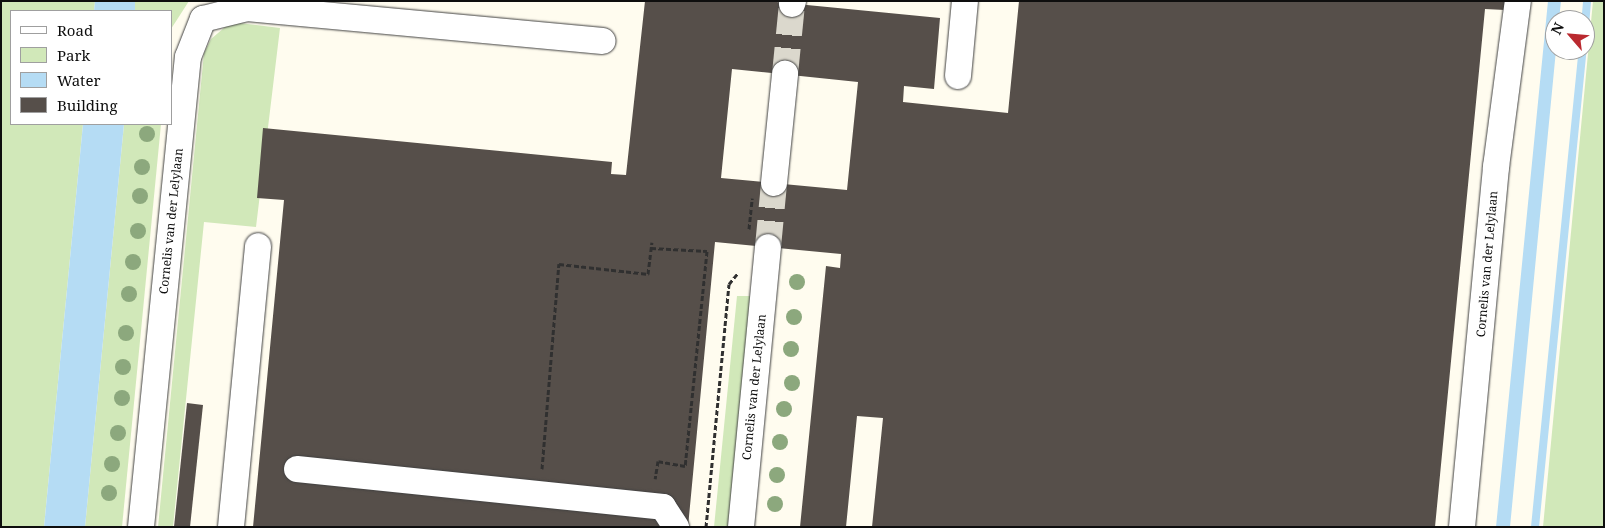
<!DOCTYPE html>
<style>
body{margin:0}
#map{position:relative;width:1605px;height:528px;overflow:hidden;background:#fffcef;font-family:"Noto Serif",serif}
div>[style]{position:absolute}
[style*='--x']{left:calc(var(--x)*1px);top:calc(var(--y)*1px);width:calc(var(--w)*1px);rotate:calc(var(--a)*1deg)}
.green>*{inset:0;background:#d1e8b9}
.water>*{inset:0;background:#b5dcf4}
.stream>*{height:8px;margin:-4px;padding:0 4px;transform-origin:4px;border-radius:4px;background:#b5dcf4}
.building>*{inset:0;background:#564f4a}
.minor-tunnel>*{height:26px;margin-top:-13px;transform-origin:0;background:repeating-linear-gradient(90deg,#dbd8cd 0 26px,transparent 0 39px)}
.path>*{height:3px;margin-top:-1.5px;transform-origin:0;background:repeating-linear-gradient(90deg,#303030 0 5px,transparent 0 7.5px)}
.roads{filter:drop-shadow(0 0 1px #414141) drop-shadow(0 0 1px #414141)}
.minor>*{height:26px;margin:-13px;padding:0 13px;transform-origin:13px;border-radius:13px;background:#fff}
.trees>*{width:16px;height:16px;margin:-8px;border-radius:50%;background:#8ca87d}
span{translate:-50% -50%;white-space:nowrap;text-align:center;line-height:1.15;-webkit-text-stroke:5px #fff;paint-order:stroke}
.street-label{font-size:12px;color:#0e0e0e}
.frame{position:absolute;inset:0;border:2px solid #0e0e0e;pointer-events:none}
.legend{position:absolute;left:10px;top:10px;width:162px;height:115px;box-sizing:border-box;background:#fff;border:1px solid #9f9f9f;margin:0;padding:6px 9px;list-style:none;font-size:15px;color:#0e0e0e}
.legend li{display:flex;align-items:center;gap:10px;height:25px}
.legend b{width:25px;border:1px solid #9f9f9f}
.north{position:absolute;left:1545px;top:10px;width:50px;height:50px;box-sizing:border-box;background:#fff;border:1px solid #9f9f9f;border-radius:50%;rotate:297deg;font-size:14px;font-weight:700;line-height:20px;text-align:center;color:#0e0e0e}
.north::after{content:'';display:block;margin:auto;width:18px;height:22px;background:#ba292f;clip-path:polygon(50% 0,100% 100%,50% 72%,0 100%)}
</style>
<div id="map">
<div class="green">
<i style="clip-path:polygon(1px 1px,95px 1px,94px 11px,11px 11px,11px 124px,83px 124px,44px 527px,1px 527px)"></i>
<i style="clip-path:polygon(135px 1px,189px 1px,171px 29px,171px 11px,135px 11px)"></i>
<i style="clip-path:polygon(1593px 1px,1604px 1px,1604px 527px,1543px 527px)"></i>
<i style="clip-path:polygon(231px 22px,280px 28px,256px 227px,204px 222px,173px 527px,158px 527px,204px 53px,211px 39px)"></i>
<i style="clip-path:polygon(124px 124px,161px 124px,122px 527px,85px 527px)"></i>
<i style="clip-path:polygon(737px 296px,751px 296px,728px 527px,714px 527px)"></i>
</div>
<div class="water">
<i style="clip-path:polygon(95px 1px,135px 1px,135px 11px,94px 11px)"></i>
<i style="clip-path:polygon(1548px 1px,1561px 1px,1559px 20px,1555px 20px,1556px 50px,1510px 527px,1496px 527px)"></i>
<i style="clip-path:polygon(83px 124px,124px 124px,85px 527px,44px 527px)"></i>
</div>
<div class="stream">
<i style="--x:1585;--y:25;--w:24;--a:-85"></i>
<i style="--x:1535;--y:527;--w:479;--a:-84.3"></i>
</div>
<div class="building">
<i style="clip-path:polygon(evenodd,645px 1px,766px 1px,940px 18px,934px 89px,904px 86px,903px 102px,1008px 113px,1019px 1px,1505px 1px,1505px 10px,1485px 9px,1435px 527px,872px 527px,883px 418px,857px 416px,846px 527px,800px 527px,826px 266px,840px 268px,841px 254px,715px 242px,688px 527px,253px 527px,284px 200px,257px 198px,263px 128px,612px 162px,611px 174px,626px 175px,645px 1px,732px 69px,858px 82px,847px 190px,721px 178px,732px 69px)"></i>
<i style="clip-path:polygon(187px 403px,203px 405px,190px 527px,174px 527px)"></i>
</div>
<div class="minor-tunnel">
<i style="--x:785;--y:74;--w:70;--a:-84.3"></i>
<i style="--x:768;--y:247;--w:64;--a:-84.6"></i>
</div>
<div class="path">
<i style="--x:749;--y:229;--w:31;--a:-84"></i>
<i style="--x:651;--y:248;--w:56;--a:3.1"></i>
<i style="--x:707;--y:251;--w:216;--a:95.8"></i>
<i style="--x:685;--y:466;--w:27;--a:-170"></i>
<i style="--x:658;--y:461;--w:18;--a:99"></i>
<i style="--x:542;--y:469;--w:206;--a:-85.3"></i>
<i style="--x:559;--y:264;--w:90;--a:6.4"></i>
<i style="--x:648;--y:274;--w:32;--a:-83"></i>
<i style="--x:706;--y:527;--w:244;--a:-84.6"></i>
<i style="--x:729;--y:284;--w:13;--a:-51"></i>
</div>
<div class="roads">
<div class="minor">
<i style="--x:792;--y:4;--w:3;--a:-72"></i>
<i style="--x:958;--y:76;--w:75;--a:-84.7"></i>
<i style="--x:774;--y:183;--w:110;--a:-84.2"></i>
<i style="--x:297;--y:469;--w:368;--a:5.9"></i>
<i style="--x:663;--y:507;--w:24;--a:57"></i>
<i style="--x:141;--y:527;--w:472;--a:-84.3"></i>
<i style="--x:188;--y:57;--w:41;--a:-68.5"></i>
<i style="--x:203;--y:19;--w:45;--a:-14"></i>
<i style="--x:247;--y:8;--w:357;--a:5.3"></i>
<i style="--x:231;--y:527;--w:282;--a:-84.5"></i>
<i style="--x:741;--y:527;--w:281;--a:-84.5"></i>
<i style="--x:1462;--y:527;--w:362;--a:-84.6"></i>
<i style="--x:1496;--y:167;--w:167;--a:-82.5"></i>
</div>
</div>
<div class="trees">
<i style="left:147px;top:134px"></i>
<i style="left:142px;top:167px"></i>
<i style="left:140px;top:196px"></i>
<i style="left:138px;top:231px"></i>
<i style="left:133px;top:262px"></i>
<i style="left:797px;top:282px"></i>
<i style="left:129px;top:294px"></i>
<i style="left:794px;top:317px"></i>
<i style="left:126px;top:333px"></i>
<i style="left:791px;top:349px"></i>
<i style="left:123px;top:367px"></i>
<i style="left:792px;top:383px"></i>
<i style="left:122px;top:398px"></i>
<i style="left:784px;top:409px"></i>
<i style="left:118px;top:433px"></i>
<i style="left:780px;top:442px"></i>
<i style="left:112px;top:464px"></i>
<i style="left:777px;top:475px"></i>
<i style="left:109px;top:493px"></i>
<i style="left:775px;top:504px"></i>
</div>
<div class="street-label">
<span style="left:171px;top:221px;rotate:-84deg">Cornelis van der Lelylaan</span>
<span style="left:1487px;top:264px;rotate:-85deg">Cornelis van der Lelylaan</span>
<span style="left:754px;top:387px;rotate:-84deg">Cornelis van der Lelylaan</span>
</div>
<div class="frame"></div>
<ul class="legend">
<li><b style="height:6px;background:#fff"></b>Road</li>
<li><b style="height:14px;background:#d1e8b9"></b>Park</li>
<li><b style="height:14px;background:#b5dcf4"></b>Water</li>
<li><b style="height:14px;background:#564f4a"></b>Building</li>
</ul>
<div class="north">N</div>
</div>
